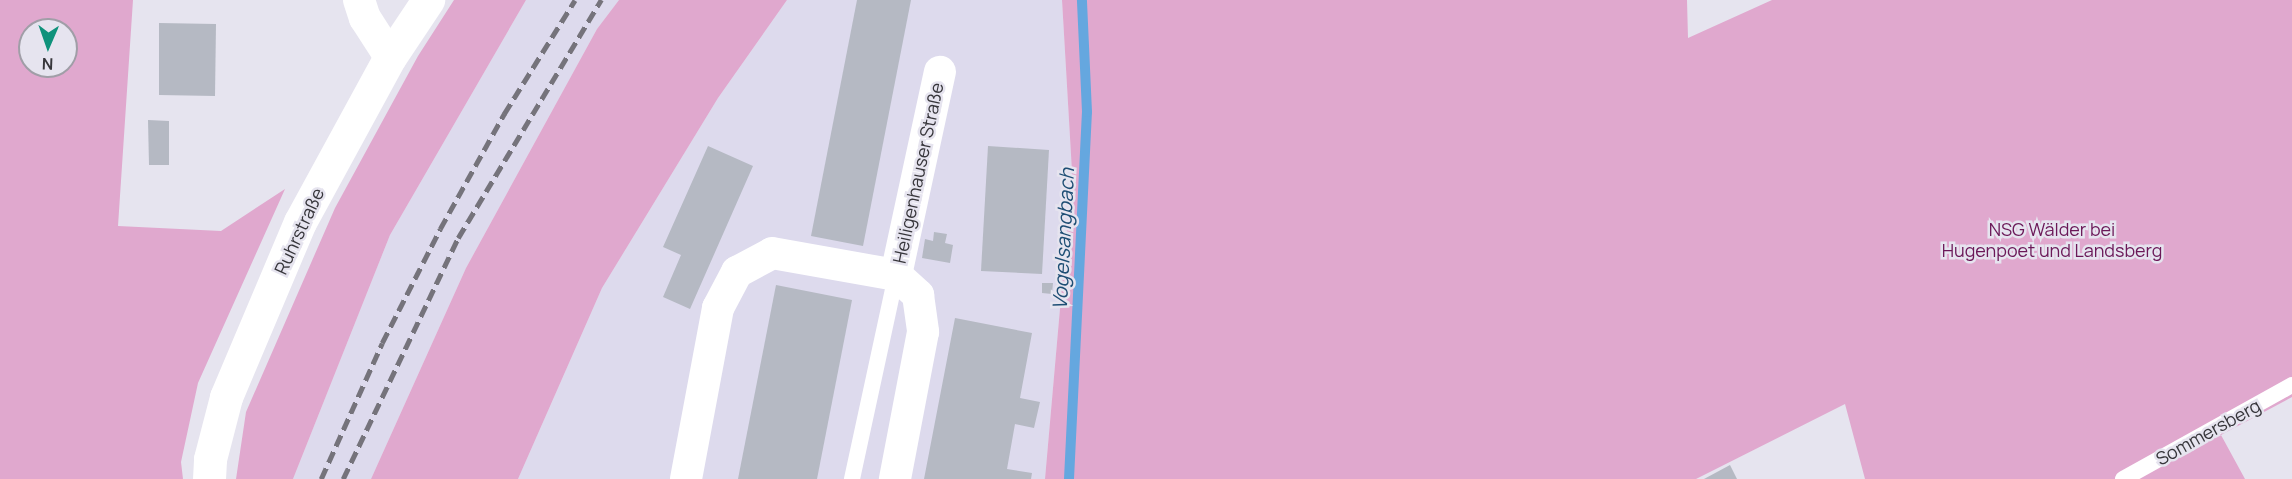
<!DOCTYPE html>
<meta charset="utf-8">
<style>
body{margin:0}
#map{position:relative;width:2292px;height:479px;overflow:hidden;background:#e6e4ef;font-family:Manrope,sans-serif}
div>[style]{position:absolute}
[style*='--x']{left:calc(var(--x)*1px);top:calc(var(--y)*1px);width:calc(var(--w)*1px);rotate:calc(var(--a)*1deg)}
.built>*{inset:0;background:#dddaed}
.green>*{inset:0;background:#e0a8ce}
.stream>*{height:10px;margin:-5px;padding:0 5px;transform-origin:5px;border-radius:5px;background:#65a7df}
.building>*{inset:0;background:#b5b9c3}
.service>*{height:16px;margin:-8px;padding:0 8px;transform-origin:8px;border-radius:8px;background:#fff}
.minor>*{height:32px;margin:-16px;padding:0 16px;transform-origin:16px;border-radius:16px;background:#fff}
.secondary>*{height:33px;margin:-16.5px;padding:0 16.5px;transform-origin:16.5px;border-radius:16.5px;background:#fff}
.rail>*{height:4.5px;margin-top:-2.25px;transform-origin:0;background:repeating-linear-gradient(90deg,#75737b 0 12px,transparent 0 18px)}
span{translate:-50% -50%;white-space:nowrap;text-align:center;line-height:1.15;-webkit-text-stroke:5px #e6e4ef;paint-order:stroke}
.street-label{font-size:18px;color:#37363b}
.park-label{font-size:18px;color:#6b1858}
.water-label{font-size:20px;color:#1e4e74;font-style:italic}
.north{position:absolute;left:18px;top:18px;width:60px;height:60px;box-sizing:border-box;background:#e6e4ef;border:2px solid #a09ea7;border-radius:50%;rotate:182deg;font-size:16px;font-weight:700;line-height:24px;text-align:center;color:#37363b}
.north::after{content:'';display:block;margin:auto;width:21px;height:27px;background:#0f927b;clip-path:polygon(50% 0,100% 100%,50% 72%,0 100%)}
</style>
<div id="map">
<div class="built">
<i style="clip-path:polygon(526px 0,619px 0,597px 29px,466px 268px,371px 479px,293px 479px,390px 235px)"></i>
<i style="clip-path:polygon(787px 0,1062px 0,1072px 172px,1045px 479px,518px 479px,602px 288px,718px 98px)"></i>
</div>
<div class="green">
<i style="clip-path:polygon(evenodd,0 0,133px 0,118px 226px,221px 231px,285px 189px,198px 383px,181px 462px,183px 479px,0 479px,0 0,30px 30px,66px 30px,66px 66px,30px 66px,30px 30px)"></i>
<i style="clip-path:polygon(454px 0,526px 0,390px 235px,293px 479px,236px 479px,246px 412px,335px 208px,418px 56px)"></i>
<i style="clip-path:polygon(619px 0,787px 0,718px 98px,602px 288px,518px 479px,371px 479px,466px 268px,597px 29px)"></i>
<i style="clip-path:polygon(1062px 0,1687px 0,1688px 38px,1772px 0,2292px 0,2292px 397px,2221px 435px,2245px 479px,1865px 479px,1845px 404px,1696px 479px,1045px 479px,1072px 172px)"></i>
</div>
<div class="stream">
<i style="--x:1069;--y:479;--w:367;--a:-87.2"></i>
<i style="--x:1087;--y:112;--w:112;--a:-92.6"></i>
</div>
<div class="building">
<i style="clip-path:polygon(857px 0,911px 0,863px 246px,811px 236px)"></i>
<i style="clip-path:polygon(159px 23px,216px 24px,215px 96px,159px 95px)"></i>
<i style="clip-path:polygon(148px 120px,169px 121px,169px 165px,149px 165px)"></i>
<i style="clip-path:polygon(708px 146px,753px 166px,690px 309px,663px 297px,681px 255px,663px 247px)"></i>
<i style="clip-path:polygon(988px 146px,1049px 150px,1042px 274px,981px 271px)"></i>
<i style="clip-path:polygon(934px 232px,947px 234px,945px 243px,953px 245px,950px 263px,922px 258px,925px 239px,933px 241px)"></i>
<i style="clip-path:polygon(1042px 283px,1053px 283px,1052px 294px,1042px 293px)"></i>
<i style="clip-path:polygon(776px 285px,852px 300px,817px 479px,738px 479px)"></i>
<i style="clip-path:polygon(955px 318px,1032px 333px,1020px 398px,1040px 402px,1034px 428px,1015px 424px,1007px 469px,1032px 473px,1031px 479px,924px 479px)"></i>
<i style="clip-path:polygon(1730px 465px,1737px 479px,1704px 479px)"></i>
</div>
<div class="service">
<i style="--x:852;--y:479;--w:209;--a:-77.8"></i>
<i style="--x:2123;--y:479;--w:193;--a:-29.1"></i>
</div>
<div class="minor">
<i style="--x:359;--y:0;--w:19;--a:72"></i>
<i style="--x:365;--y:18;--w:46;--a:57.3"></i>
<i style="--x:896;--y:275;--w:208;--a:-77.8"></i>
<i style="--x:686;--y:479;--w:174;--a:-79.4"></i>
<i style="--x:718;--y:308;--w:41;--a:-62.2"></i>
<i style="--x:737;--y:272;--w:40;--a:-28"></i>
<i style="--x:772;--y:253;--w:126;--a:10.1"></i>
<i style="--x:896;--y:275;--w:30;--a:42"></i>
<i style="--x:918;--y:295;--w:37;--a:82"></i>
<i style="--x:923;--y:332;--w:150;--a:100.8"></i>
</div>
<div class="secondary">
<i style="--x:209;--y:479;--w:20;--a:-87"></i>
<i style="--x:210;--y:459;--w:64;--a:-75.5"></i>
<i style="--x:226;--y:397;--w:190;--a:-67.1"></i>
<i style="--x:300;--y:222;--w:188;--a:-61.4"></i>
<i style="--x:390;--y:57;--w:69;--a:-56.3"></i>
</div>
<div class="rail">
<i style="--x:321;--y:479;--w:149;--a:-65.8"></i>
<i style="--x:382;--y:343;--w:128;--a:-63"></i>
<i style="--x:440;--y:229;--w:132;--a:-60.9"></i>
<i style="--x:504;--y:114;--w:134;--a:-58.1"></i>
<i style="--x:343;--y:479;--w:267;--a:-64.5"></i>
<i style="--x:458;--y:238;--w:278;--a:-59"></i>
</div>
<div class="street-label">
<span style="left:918px;top:173px;rotate:-78deg">Heiligenhauser Straße</span>
<span style="left:299px;top:231px;rotate:-65deg">Ruhrstraße</span>
<span style="left:2208px;top:432px;rotate:-29deg">Sommersberg</span>
</div>
<div class="park-label">
<span style="left:2052px;top:240px">NSG Wälder bei<br>Hugenpoet und Landsberg</span>
</div>
<div class="water-label">
<span style="left:1063px;top:239px;rotate:-87deg">Vogelsangbach</span>
</div>
<div class="north">N</div>
</div>
